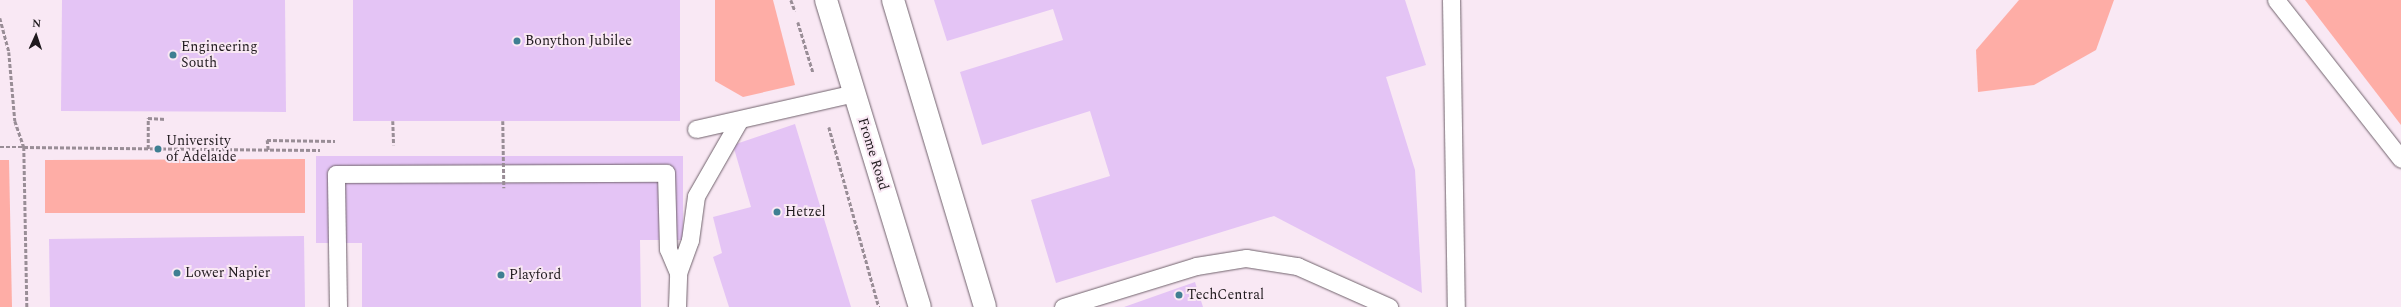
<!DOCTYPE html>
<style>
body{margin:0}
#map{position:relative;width:2401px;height:307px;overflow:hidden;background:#f9e8f4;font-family:Spectral,serif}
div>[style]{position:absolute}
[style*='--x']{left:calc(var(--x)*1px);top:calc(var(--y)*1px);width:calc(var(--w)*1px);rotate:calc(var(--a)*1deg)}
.green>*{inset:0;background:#feada6}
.building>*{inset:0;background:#e4c4f5}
.path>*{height:2.5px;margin-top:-1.25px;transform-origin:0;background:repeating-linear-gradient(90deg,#998d96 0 4px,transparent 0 6px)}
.roads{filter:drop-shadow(0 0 1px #70626c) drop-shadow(0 0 1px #70626c)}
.lane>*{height:17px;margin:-8.5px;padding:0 8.5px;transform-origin:8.5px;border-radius:8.5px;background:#fff}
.secondary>*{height:22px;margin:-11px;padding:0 11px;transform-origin:11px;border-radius:11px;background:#fff}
.path-bridge>*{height:2.5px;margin-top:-1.25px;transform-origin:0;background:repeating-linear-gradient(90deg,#998d96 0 4px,transparent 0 6px)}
.dots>*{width:11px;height:11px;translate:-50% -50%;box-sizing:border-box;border:2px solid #f9e8f4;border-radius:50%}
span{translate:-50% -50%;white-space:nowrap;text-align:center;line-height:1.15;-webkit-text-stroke:4px #f9e8f4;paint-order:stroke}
.poi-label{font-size:14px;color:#201a1e}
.left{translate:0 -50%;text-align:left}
.street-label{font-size:14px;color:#201a1e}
.north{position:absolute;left:16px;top:16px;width:40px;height:40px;-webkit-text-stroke:3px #f9e8f4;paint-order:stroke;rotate:3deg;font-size:11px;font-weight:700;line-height:16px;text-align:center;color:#201a1e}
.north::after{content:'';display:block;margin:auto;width:14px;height:18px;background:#201a1e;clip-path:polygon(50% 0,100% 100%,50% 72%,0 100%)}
</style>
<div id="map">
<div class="green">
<i style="clip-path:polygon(715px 0,773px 0,795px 85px,743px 97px,715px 81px)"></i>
<i style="clip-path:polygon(2019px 0,2114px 0,2096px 50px,2034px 85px,1978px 92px,1976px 50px)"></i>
<i style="clip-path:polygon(2305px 0,2401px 0,2401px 125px)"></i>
<i style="clip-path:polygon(305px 159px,305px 213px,45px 213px,45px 160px)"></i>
<i style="clip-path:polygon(0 160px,9px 160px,12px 307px,0 307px)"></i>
</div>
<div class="building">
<i style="clip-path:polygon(62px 0,285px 0,286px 112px,61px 111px)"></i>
<i style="clip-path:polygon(353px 0,680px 0,680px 121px,353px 121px)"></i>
<i style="clip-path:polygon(934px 0,1405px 0,1426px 65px,1386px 77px,1415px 170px,1422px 293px,1274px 216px,1056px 283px,1031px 200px,1110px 176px,1090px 111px,982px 145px,960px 72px,1063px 40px,1053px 9px,947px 41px)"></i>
<i style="clip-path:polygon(795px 124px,851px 307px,729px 307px,713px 257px,722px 253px,713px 217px,751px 207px,733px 145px)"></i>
<i style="clip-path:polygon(316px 156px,683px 156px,683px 240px,640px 240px,641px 307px,362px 307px,362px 243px,316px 243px)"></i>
<i style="clip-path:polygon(304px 236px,305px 307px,50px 307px,49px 239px)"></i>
<i style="clip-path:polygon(1195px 282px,1203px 307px,1124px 307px)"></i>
</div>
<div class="path">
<i style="--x:791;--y:0;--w:12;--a:70"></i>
<i style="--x:0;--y:18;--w:35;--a:75"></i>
<i style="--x:9;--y:52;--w:69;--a:85"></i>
<i style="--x:15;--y:121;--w:28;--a:71"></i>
<i style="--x:24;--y:147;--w:296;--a:0.6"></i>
<i style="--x:798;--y:22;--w:52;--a:73.3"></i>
<i style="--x:393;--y:121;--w:24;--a:88"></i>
<i style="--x:829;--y:127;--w:187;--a:74.5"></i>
<i style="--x:0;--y:147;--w:24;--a:0"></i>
<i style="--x:24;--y:147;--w:160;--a:88.9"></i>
<i style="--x:148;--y:149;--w:31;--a:-90"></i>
<i style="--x:148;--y:118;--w:18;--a:3"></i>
<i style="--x:268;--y:150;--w:10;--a:-96"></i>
<i style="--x:267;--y:140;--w:68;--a:0.8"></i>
</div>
<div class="roads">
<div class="lane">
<i style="--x:1451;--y:0;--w:307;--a:89.1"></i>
<i style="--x:2276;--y:0;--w:202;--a:51.8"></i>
<i style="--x:696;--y:129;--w:162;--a:-12.8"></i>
<i style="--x:338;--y:307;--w:133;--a:-90.9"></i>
<i style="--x:336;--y:174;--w:330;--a:-0.2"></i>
<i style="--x:666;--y:173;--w:76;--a:88.5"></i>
<i style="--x:668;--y:249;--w:26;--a:67"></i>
<i style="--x:677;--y:307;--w:34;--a:-88"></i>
<i style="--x:678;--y:273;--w:35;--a:-70"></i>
<i style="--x:690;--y:240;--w:44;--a:-82.2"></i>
<i style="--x:696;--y:196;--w:86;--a:-60.2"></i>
<i style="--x:1063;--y:307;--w:139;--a:-17.1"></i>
<i style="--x:1196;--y:266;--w:51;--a:-9.1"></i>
<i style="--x:1246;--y:258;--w:52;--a:8.9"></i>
<i style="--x:1297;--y:266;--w:101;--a:24"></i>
</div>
<div class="secondary">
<i style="--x:826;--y:0;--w:321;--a:73"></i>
<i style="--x:893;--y:0;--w:320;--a:73.3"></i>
</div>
</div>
<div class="path-bridge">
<i style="--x:503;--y:121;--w:67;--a:89.1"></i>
</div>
<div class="dots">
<i style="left:517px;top:41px;background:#3f7f92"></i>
<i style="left:173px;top:55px;background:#3f7f92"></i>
<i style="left:158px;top:149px;background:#3f7f92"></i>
<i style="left:777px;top:212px;background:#3f7f92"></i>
<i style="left:177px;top:273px;background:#3f7f92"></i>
<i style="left:501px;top:275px;background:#3f7f92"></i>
<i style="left:1179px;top:295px;background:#3f7f92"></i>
</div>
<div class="poi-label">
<span class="left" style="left:525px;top:41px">Bonython Jubilee</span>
<span class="left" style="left:181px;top:55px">Engineering<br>South</span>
<span class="left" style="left:166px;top:149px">University<br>of Adelaide</span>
<span class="left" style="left:785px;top:212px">Hetzel</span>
<span class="left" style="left:185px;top:273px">Lower Napier</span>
<span class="left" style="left:509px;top:275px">Playford</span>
<span class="left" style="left:1187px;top:295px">TechCentral</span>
</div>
<div class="street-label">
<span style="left:873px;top:154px;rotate:73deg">Frome Road</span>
</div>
<div class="north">N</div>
</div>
